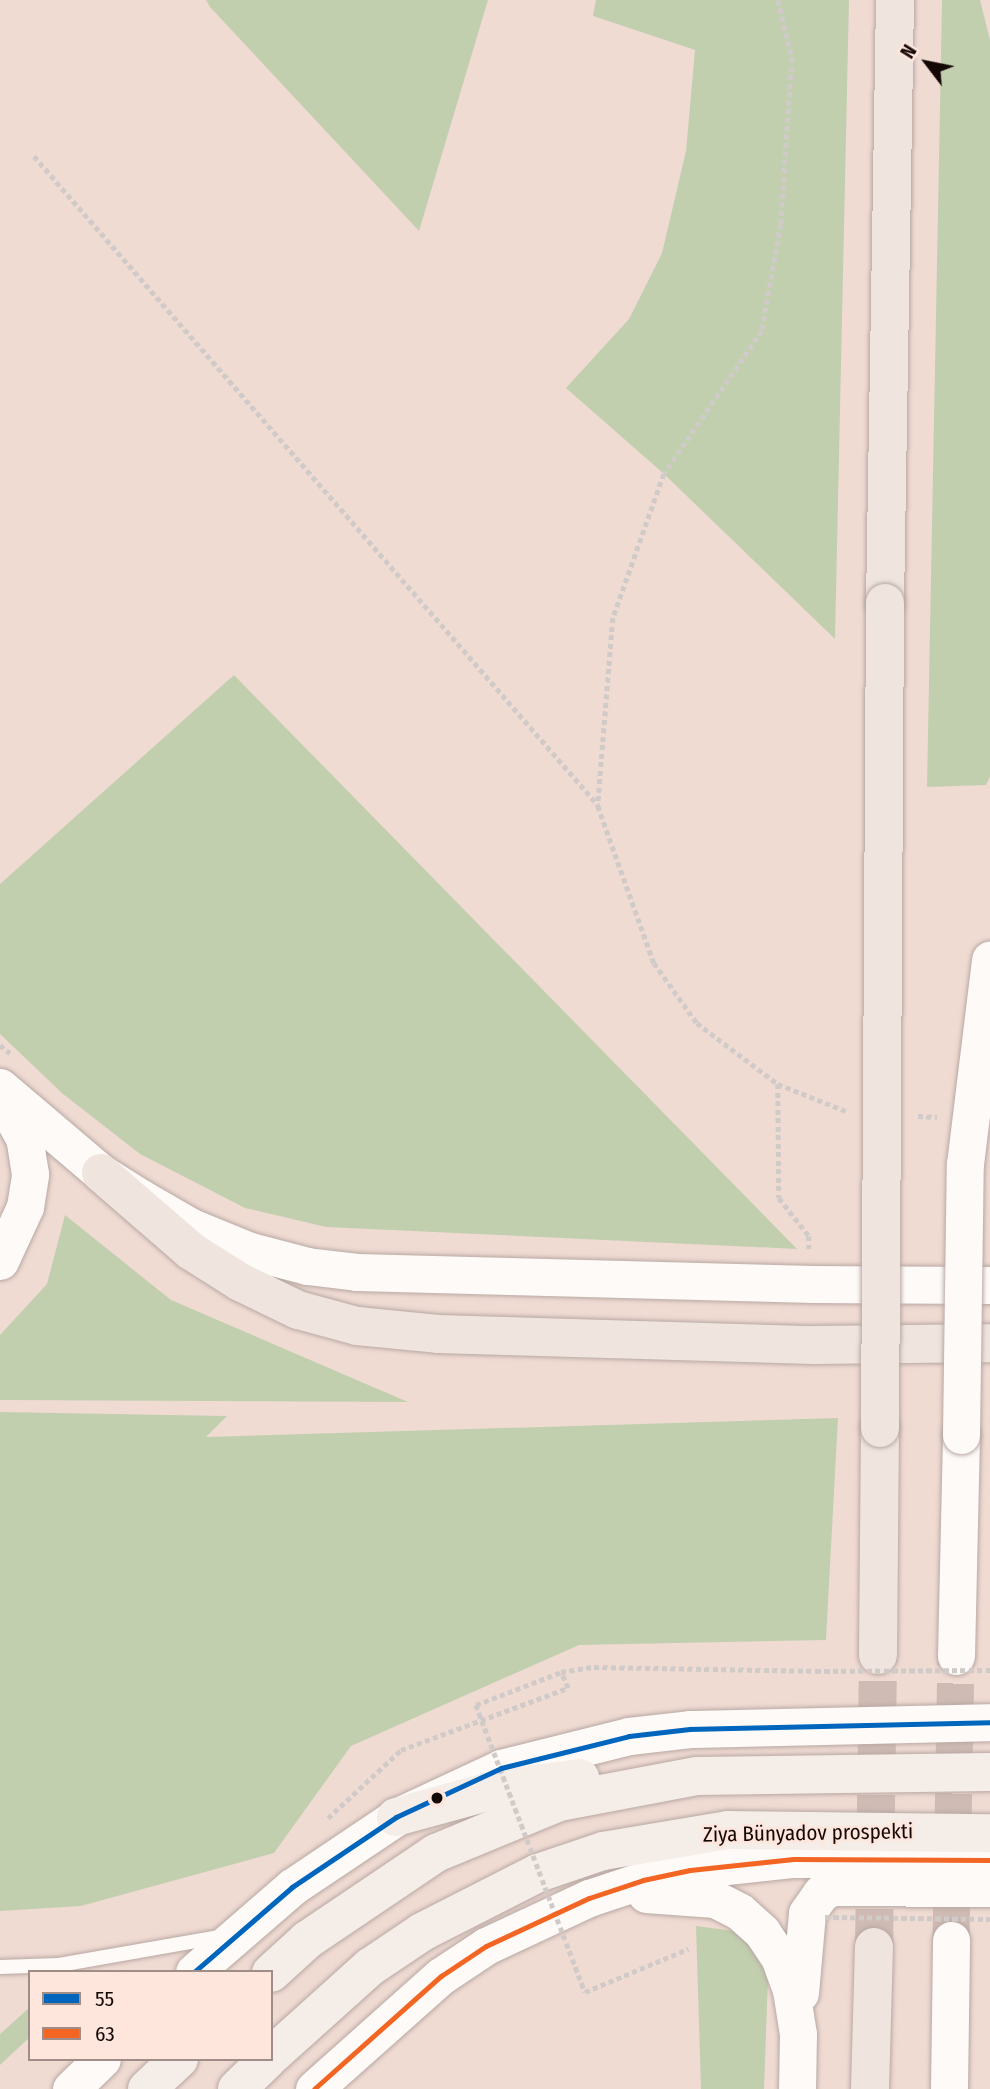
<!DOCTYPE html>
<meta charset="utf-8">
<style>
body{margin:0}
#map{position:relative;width:990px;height:2089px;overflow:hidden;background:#f0dbd3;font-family:"Fira Sans Condensed",sans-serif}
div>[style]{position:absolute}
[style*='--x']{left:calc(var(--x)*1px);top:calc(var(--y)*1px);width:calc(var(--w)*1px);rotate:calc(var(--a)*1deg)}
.green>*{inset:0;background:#c2cfaf}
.secondary-tunnel>*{height:37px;margin-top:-18.5px;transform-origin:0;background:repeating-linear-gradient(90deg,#cfbbb4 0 37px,transparent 0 55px)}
.highway-tunnel>*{height:38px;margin-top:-19px;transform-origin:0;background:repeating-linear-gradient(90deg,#cfbbb4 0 38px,transparent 0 57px)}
.path>*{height:4.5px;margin-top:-2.25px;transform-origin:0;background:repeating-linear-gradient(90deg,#d0cac8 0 5px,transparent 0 8.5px)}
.roads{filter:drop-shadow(0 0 2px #b8a8a3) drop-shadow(0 0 2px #b8a8a3)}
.lane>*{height:14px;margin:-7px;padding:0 7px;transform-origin:7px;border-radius:7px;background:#fdfaf8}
.secondary>*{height:37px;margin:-18.5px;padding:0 18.5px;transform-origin:18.5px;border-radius:18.5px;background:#fdfaf8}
.primary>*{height:38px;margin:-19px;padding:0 19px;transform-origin:19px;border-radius:19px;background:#f5ede8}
.highway>*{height:38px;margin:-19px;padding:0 19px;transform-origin:19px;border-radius:19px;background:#efe5de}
.path-bridge>*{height:4.5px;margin-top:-2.25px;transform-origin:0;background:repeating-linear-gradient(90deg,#d0cac8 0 5px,transparent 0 8.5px)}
.bridges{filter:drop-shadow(0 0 2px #b8a8a3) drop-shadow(0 0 2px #b8a8a3)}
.secondary-bridge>*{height:37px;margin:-18.5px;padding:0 18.5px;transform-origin:18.5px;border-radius:18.5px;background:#fdfaf8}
.highway-bridge>*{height:38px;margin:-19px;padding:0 19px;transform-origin:19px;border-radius:19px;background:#efe5de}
.bus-1>*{height:5px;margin:-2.5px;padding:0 2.5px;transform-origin:2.5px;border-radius:2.5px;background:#0065bd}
.bus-2>*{height:5px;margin:-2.5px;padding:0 2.5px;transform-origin:2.5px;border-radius:2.5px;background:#f26522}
.dots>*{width:19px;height:19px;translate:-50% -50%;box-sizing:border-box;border:4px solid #fee6dd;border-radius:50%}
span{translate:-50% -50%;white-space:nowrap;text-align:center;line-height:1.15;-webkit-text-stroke:5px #fee6dd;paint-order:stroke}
.street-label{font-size:21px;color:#140805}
.legend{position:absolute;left:28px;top:1970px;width:245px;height:91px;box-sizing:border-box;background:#fee6dd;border:2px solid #a08d87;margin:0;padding:9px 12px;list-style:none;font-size:21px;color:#140805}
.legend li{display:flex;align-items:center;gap:14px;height:35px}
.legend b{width:35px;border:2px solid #a08d87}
.north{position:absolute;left:892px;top:28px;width:70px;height:70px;-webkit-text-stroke:5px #fee6dd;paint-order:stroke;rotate:302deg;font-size:19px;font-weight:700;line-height:28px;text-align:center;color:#140805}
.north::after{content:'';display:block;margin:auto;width:24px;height:32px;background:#140805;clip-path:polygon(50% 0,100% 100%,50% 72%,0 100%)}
</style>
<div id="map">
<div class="green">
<i style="clip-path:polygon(206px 0,488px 0,419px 231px,210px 7px)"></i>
<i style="clip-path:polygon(596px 0,849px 0,835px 639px,664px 474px,566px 388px,629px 319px,662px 253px,686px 151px,695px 50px,593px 16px)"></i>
<i style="clip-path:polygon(942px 0,980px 0,990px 40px,990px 777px,986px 785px,927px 787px)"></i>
<i style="clip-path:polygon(234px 675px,797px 1249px,326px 1227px,245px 1208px,140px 1154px,63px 1094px,0 1034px,0 884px)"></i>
<i style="clip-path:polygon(65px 1215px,171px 1300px,408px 1402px,0 1400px,0 1335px,47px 1284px)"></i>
<i style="clip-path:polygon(0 1412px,227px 1416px,206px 1437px,838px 1418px,826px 1640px,579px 1645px,351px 1746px,274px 1853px,81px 1906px,0 1911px)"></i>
<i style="clip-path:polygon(696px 1926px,742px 1932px,760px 1949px,768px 1978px,764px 2089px,701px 2089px)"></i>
<i style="clip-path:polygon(30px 2007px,30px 2037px,0 2065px,0 2034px)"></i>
</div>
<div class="secondary-tunnel">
<i style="--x:951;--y:1940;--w:284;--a:-89"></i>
</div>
<div class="highway-tunnel">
<i style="--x:874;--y:1947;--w:292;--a:-89.2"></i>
</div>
<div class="path">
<i style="--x:778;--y:0;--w:60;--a:76.4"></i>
<i style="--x:792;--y:58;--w:166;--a:93.8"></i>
<i style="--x:781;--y:224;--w:109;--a:100.1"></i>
<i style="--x:762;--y:331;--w:173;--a:124.4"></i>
<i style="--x:664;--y:474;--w:153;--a:109.5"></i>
<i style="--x:613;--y:618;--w:189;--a:94.6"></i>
<i style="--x:598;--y:806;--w:167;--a:70.4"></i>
<i style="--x:654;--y:963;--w:74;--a:54.4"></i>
<i style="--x:697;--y:1023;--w:101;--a:37"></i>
<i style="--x:778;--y:1084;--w:73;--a:21.7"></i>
<i style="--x:34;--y:156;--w:860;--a:49.01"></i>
<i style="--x:0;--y:1045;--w:13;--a:39"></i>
<i style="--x:778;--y:1084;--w:114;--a:89.5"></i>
<i style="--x:779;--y:1198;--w:48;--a:51.7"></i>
<i style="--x:809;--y:1236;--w:13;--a:90"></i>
<i style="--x:918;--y:1116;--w:19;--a:3"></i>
<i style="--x:476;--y:1705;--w:91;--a:-21.2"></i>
<i style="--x:328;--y:1818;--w:100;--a:-43"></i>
<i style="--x:401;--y:1750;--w:178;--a:-20.4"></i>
<i style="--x:568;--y:1688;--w:17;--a:-114"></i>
<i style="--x:561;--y:1672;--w:33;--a:-9"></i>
<i style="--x:594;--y:1667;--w:222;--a:1"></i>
<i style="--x:585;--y:1992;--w:112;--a:-22.7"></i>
</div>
<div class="roads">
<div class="lane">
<i style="--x:0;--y:1967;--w:59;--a:-1.9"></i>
<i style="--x:59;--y:1965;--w:163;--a:-9.9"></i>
</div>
<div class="secondary">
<i style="--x:0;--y:1087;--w:133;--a:40.4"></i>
<i style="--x:101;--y:1173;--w:47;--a:32"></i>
<i style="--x:141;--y:1198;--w:58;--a:30.1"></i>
<i style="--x:191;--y:1227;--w:64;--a:22.1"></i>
<i style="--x:250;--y:1251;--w:59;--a:14.7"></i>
<i style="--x:307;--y:1266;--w:50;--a:6.8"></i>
<i style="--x:357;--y:1272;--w:456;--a:1.5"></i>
<i style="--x:813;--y:1284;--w:177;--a:0.3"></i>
<i style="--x:0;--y:1261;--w:60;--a:-65.2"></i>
<i style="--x:25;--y:1207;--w:33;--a:-81"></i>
<i style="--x:30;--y:1174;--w:36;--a:-99"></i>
<i style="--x:24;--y:1138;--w:48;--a:-118.7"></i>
<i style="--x:956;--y:1656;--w:221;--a:-88.7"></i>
<i style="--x:646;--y:1894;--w:69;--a:4.1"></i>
<i style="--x:715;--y:1899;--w:28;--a:27"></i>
<i style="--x:740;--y:1912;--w:30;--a:42"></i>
<i style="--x:762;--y:1932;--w:30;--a:56"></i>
<i style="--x:779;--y:1957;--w:35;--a:70"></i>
<i style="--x:791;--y:1990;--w:45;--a:81"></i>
<i style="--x:798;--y:2034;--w:55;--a:91"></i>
<i style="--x:194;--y:1972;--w:130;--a:-40.9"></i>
<i style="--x:292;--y:1887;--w:125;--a:-33.9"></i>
<i style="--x:396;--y:1817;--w:116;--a:-25"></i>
<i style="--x:501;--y:1768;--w:132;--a:-14"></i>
<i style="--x:629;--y:1736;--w:61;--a:-6.5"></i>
<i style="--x:690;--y:1729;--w:300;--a:-1.3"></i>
<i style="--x:800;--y:1993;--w:80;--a:-85"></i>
<i style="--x:807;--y:1913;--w:24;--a:-55"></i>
<i style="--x:821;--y:1893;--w:13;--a:-29"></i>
<i style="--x:832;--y:1887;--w:158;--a:0.4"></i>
<i style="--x:71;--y:2089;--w:43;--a:-44.1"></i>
<i style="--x:314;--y:2089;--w:170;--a:-41.7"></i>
<i style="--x:441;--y:1976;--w:54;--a:-33.7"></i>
<i style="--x:486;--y:1946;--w:114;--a:-25"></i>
<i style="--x:589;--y:1898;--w:57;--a:-18.4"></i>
<i style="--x:643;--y:1880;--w:48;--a:-12"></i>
<i style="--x:690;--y:1870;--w:104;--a:-6.1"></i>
<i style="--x:793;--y:1859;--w:197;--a:0.3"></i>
<i style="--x:949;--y:2089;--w:149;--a:-89.2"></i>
</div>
<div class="primary">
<i style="--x:396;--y:1817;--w:106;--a:-15.4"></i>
<i style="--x:498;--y:1789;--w:83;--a:-7.6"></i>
<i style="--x:271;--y:1973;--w:49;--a:-42.5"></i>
<i style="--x:307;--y:1940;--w:156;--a:-34"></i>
<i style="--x:436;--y:1853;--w:133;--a:-22.5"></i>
<i style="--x:559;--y:1802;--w:140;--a:-10.7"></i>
<i style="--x:697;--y:1776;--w:293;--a:-0.8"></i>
<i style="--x:271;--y:2056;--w:133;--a:-42"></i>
<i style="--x:370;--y:1967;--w:63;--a:-33.9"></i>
<i style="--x:422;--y:1932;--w:130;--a:-27"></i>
<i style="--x:538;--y:1873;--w:69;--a:-18.7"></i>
<i style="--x:603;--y:1851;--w:127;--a:-9.5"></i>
<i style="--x:728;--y:1830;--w:262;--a:0.7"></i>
<i style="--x:147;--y:2089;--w:44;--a:-43.2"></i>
<i style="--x:237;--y:2089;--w:43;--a:-44.1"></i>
</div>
<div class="highway">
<i style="--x:885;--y:603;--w:603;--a:-89.05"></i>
<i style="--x:101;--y:1173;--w:119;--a:40.9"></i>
<i style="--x:191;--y:1251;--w:58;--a:32.3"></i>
<i style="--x:240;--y:1282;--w:64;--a:25.8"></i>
<i style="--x:298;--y:1310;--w:61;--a:15.2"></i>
<i style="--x:357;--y:1326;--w:81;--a:5.6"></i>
<i style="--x:438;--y:1334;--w:375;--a:1.7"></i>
<i style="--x:813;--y:1345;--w:177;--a:-0.6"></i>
<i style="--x:878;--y:1655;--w:227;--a:-89.5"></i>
<i style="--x:870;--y:2089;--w:142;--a:-88.4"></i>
</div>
</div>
<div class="path-bridge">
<i style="--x:816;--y:1671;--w:174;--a:-0.3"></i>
<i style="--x:476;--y:1705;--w:307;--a:69.2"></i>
<i style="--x:825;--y:1917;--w:165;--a:0.7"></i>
</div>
<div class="bridges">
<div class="secondary-bridge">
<i style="--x:961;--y:1435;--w:271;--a:-89.2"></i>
<i style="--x:965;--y:1164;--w:206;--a:-83"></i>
</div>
<div class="highway-bridge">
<i style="--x:880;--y:1428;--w:825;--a:-89.65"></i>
</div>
</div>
<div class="bus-1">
<i style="--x:194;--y:1972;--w:130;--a:-40.9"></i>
<i style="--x:292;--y:1887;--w:125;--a:-33.9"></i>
<i style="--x:396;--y:1817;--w:116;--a:-25"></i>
<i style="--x:501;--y:1768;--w:132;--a:-14"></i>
<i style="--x:629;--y:1736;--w:61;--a:-6.5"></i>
<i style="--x:690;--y:1729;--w:300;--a:-1.3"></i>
</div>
<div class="bus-2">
<i style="--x:314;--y:2089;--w:170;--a:-41.7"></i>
<i style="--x:441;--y:1976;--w:54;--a:-33.7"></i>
<i style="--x:486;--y:1946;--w:114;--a:-25"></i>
<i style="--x:589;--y:1898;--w:57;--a:-18.4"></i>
<i style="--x:643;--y:1880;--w:48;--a:-12"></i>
<i style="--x:690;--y:1870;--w:104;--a:-6.1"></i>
<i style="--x:793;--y:1859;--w:197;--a:0.3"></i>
</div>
<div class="dots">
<i style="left:437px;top:1798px;background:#140805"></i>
</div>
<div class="street-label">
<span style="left:808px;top:1833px;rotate:-1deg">Ziya Bünyadov prospekti</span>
</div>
<ul class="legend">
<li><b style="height:9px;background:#0065bd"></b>55</li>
<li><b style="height:9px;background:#f26522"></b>63</li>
</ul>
<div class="north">N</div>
</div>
